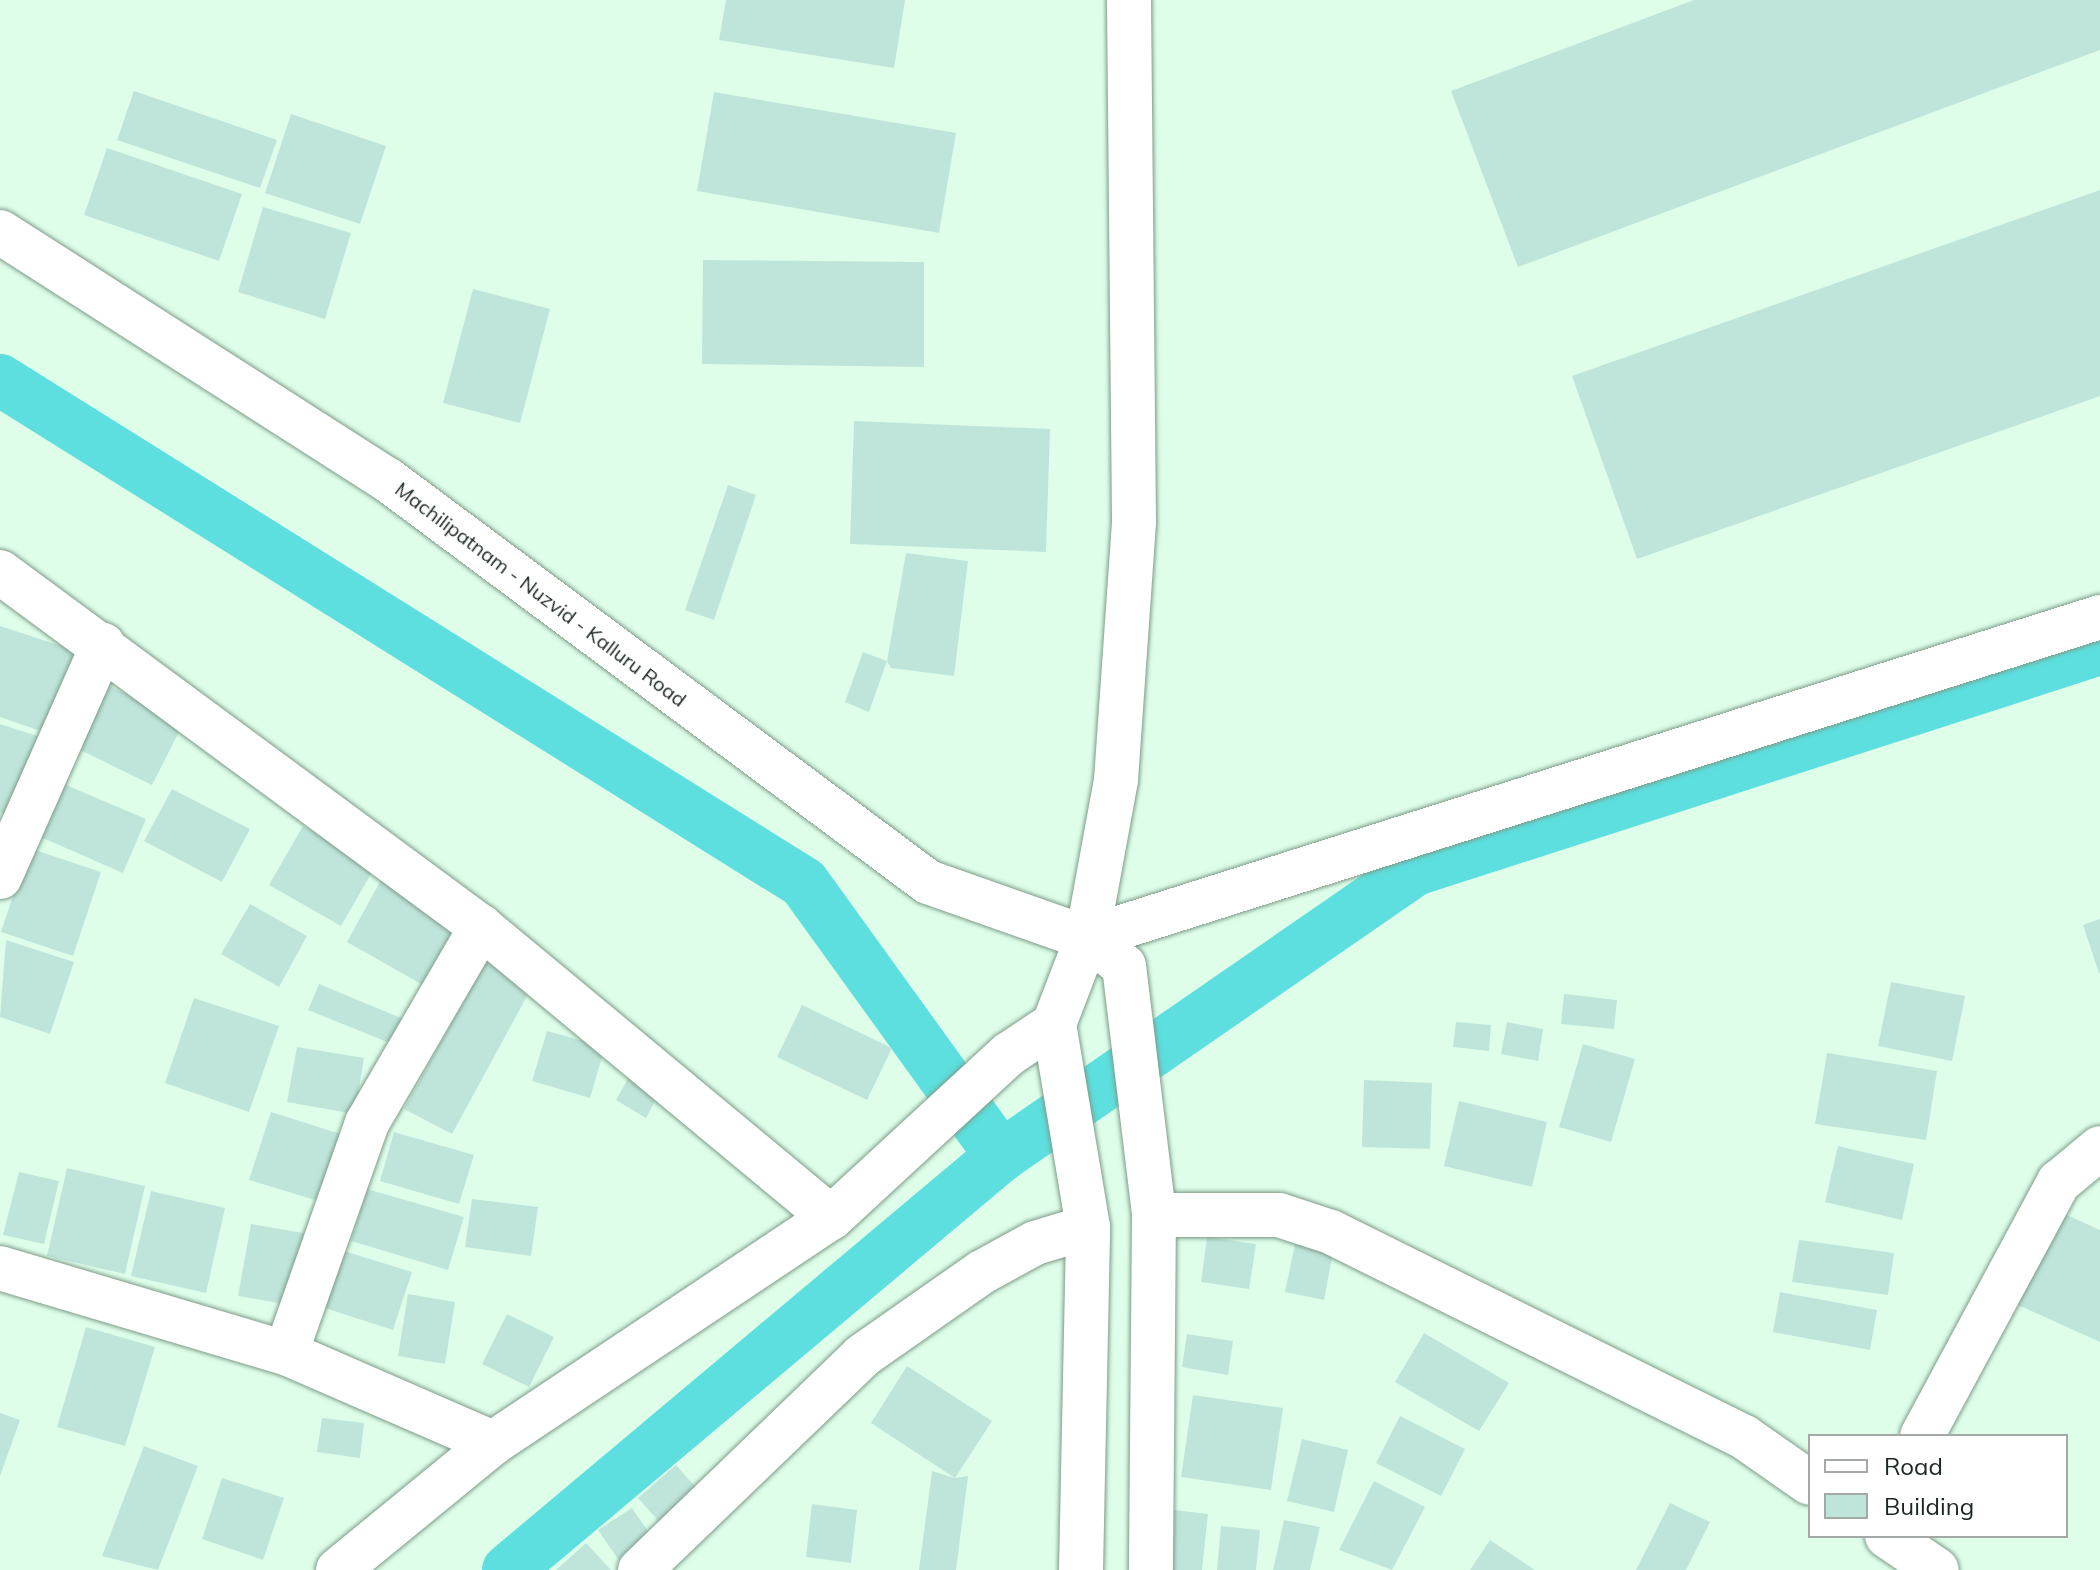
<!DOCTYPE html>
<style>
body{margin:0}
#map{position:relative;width:2100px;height:1570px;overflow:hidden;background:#defeea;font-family:Mulish,sans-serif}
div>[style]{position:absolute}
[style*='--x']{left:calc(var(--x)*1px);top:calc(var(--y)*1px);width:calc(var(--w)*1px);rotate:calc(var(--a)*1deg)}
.canal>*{height:52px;margin:-26px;padding:0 26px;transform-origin:26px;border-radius:26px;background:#5cdfde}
.building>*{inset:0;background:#bfe5db}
.roads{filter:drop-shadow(0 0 2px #7d9b88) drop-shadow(0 0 2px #7d9b88)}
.minor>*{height:44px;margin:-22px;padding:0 22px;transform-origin:22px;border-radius:22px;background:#fff}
.tertiary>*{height:44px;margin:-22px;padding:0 22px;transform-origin:22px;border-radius:22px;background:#fff}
.trunk>*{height:44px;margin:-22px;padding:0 22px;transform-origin:22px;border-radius:22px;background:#fff}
span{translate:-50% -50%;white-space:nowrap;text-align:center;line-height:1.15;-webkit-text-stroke:6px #fff;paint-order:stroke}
.street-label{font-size:20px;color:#1b2720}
.legend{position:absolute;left:1808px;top:1434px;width:260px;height:104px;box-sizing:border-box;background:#fff;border:2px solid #a4a9a6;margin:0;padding:10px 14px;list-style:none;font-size:24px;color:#1b2720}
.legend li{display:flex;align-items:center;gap:16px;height:40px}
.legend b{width:40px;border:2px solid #a4a9a6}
</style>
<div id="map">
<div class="canal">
<i style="--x:0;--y:380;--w:948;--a:32.03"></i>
<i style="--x:804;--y:883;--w:337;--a:54.2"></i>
<i style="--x:508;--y:1570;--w:644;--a:-40.02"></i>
<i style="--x:1001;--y:1156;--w:503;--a:-34.64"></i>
<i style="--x:1415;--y:870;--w:720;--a:-17.88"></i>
</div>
<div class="building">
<i style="clip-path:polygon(726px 0,905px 0,894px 68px,719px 40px)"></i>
<i style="clip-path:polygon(1694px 0,2100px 0,2100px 50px,1518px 267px,1451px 91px)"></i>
<i style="clip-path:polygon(134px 91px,277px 140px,260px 188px,117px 140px)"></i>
<i style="clip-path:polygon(714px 92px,956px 133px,939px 233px,697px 191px)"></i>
<i style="clip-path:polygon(291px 114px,386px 146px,360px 224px,265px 193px)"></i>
<i style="clip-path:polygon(107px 148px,242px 194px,219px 261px,84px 215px)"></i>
<i style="clip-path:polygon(2100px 190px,2100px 396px,1637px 559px,1572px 376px)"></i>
<i style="clip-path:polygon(263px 207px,351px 233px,325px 319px,238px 292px)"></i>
<i style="clip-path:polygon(703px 260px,924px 262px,924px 367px,702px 364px)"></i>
<i style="clip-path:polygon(473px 289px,550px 309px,520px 423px,443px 403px)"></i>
<i style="clip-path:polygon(854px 421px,1050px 429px,1046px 552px,850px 544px)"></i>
<i style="clip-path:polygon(728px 485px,756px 495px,714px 620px,685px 610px)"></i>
<i style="clip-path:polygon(906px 553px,968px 561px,954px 676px,891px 668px,887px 661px,869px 712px,845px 702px,863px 652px,887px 661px)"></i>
<i style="clip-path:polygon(0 626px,80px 652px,52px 735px,0 717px)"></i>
<i style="clip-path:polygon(103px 683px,184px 722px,152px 785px,72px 746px)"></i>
<i style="clip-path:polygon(0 724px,40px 737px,13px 817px,0 812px)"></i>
<i style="clip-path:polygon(59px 782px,146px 819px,123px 873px,36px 835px)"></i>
<i style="clip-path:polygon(172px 789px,250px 829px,222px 882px,144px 841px)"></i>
<i style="clip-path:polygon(303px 826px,375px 867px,341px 926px,269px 885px)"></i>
<i style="clip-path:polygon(29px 848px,101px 872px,73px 956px,1px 932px)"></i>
<i style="clip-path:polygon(381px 880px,465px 926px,430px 989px,347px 942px)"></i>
<i style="clip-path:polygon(250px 904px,307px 936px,279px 987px,221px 954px)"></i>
<i style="clip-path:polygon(2100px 919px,2100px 973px,2099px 973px,2083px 925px)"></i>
<i style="clip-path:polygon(6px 940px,74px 962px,50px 1034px,0 1017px)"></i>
<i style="clip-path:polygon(485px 962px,532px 987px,452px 1134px,404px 1109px)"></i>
<i style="clip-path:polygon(1891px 982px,1965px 996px,1952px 1061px,1878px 1046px)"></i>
<i style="clip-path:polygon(319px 984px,413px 1023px,402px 1048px,308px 1010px)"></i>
<i style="clip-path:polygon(1564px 994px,1617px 1000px,1614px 1029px,1561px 1024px)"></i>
<i style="clip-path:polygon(194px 998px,279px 1026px,249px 1112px,165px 1083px)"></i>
<i style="clip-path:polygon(802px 1005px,892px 1048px,867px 1100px,777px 1057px)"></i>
<i style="clip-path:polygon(1456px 1022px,1491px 1025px,1489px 1051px,1453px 1047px)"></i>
<i style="clip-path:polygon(1507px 1022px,1543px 1029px,1538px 1061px,1501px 1054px)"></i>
<i style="clip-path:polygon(547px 1031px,605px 1047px,590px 1098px,532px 1081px)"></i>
<i style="clip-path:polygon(1583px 1044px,1635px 1059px,1611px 1142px,1559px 1127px)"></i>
<i style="clip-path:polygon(297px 1047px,364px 1058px,355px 1114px,287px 1102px)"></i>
<i style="clip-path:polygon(1827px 1053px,1937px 1071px,1926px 1140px,1815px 1124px)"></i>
<i style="clip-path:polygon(631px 1073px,661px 1090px,646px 1118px,616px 1100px)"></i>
<i style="clip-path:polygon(1364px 1080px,1432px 1083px,1430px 1149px,1362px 1147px)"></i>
<i style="clip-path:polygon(1459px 1101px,1547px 1122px,1532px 1187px,1444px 1166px)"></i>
<i style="clip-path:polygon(271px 1112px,347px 1136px,325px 1203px,249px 1180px)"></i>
<i style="clip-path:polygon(394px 1132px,474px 1155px,459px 1204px,380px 1181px)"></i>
<i style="clip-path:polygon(1838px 1146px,1914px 1164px,1902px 1220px,1825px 1202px)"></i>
<i style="clip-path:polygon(67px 1168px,145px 1186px,125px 1274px,47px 1256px)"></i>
<i style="clip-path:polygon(19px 1172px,59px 1181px,44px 1244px,3px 1235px)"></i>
<i style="clip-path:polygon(367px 1189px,464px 1217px,448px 1270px,351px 1241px)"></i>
<i style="clip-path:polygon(151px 1191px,225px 1208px,206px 1293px,131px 1276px)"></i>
<i style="clip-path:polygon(472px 1199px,538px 1207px,531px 1256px,465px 1247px)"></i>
<i style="clip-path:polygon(2058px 1211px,2100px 1230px,2100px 1342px,2016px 1304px)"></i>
<i style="clip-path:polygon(251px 1224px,309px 1234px,296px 1306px,238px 1296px)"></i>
<i style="clip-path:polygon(1207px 1237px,1256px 1244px,1249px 1289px,1201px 1282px)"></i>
<i style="clip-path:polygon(1799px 1240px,1894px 1253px,1888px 1295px,1792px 1282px)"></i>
<i style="clip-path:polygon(1295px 1244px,1333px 1252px,1324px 1300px,1285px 1292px)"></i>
<i style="clip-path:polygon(344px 1251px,412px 1272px,393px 1330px,325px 1308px)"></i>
<i style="clip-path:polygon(1780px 1292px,1877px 1310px,1870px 1350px,1773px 1332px)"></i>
<i style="clip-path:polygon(408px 1294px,455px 1302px,445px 1364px,398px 1356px)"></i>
<i style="clip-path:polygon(507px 1314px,554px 1337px,529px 1387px,482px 1364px)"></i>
<i style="clip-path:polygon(86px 1327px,155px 1347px,125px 1446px,57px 1427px)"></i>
<i style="clip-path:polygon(1424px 1333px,1509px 1383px,1479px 1431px,1395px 1382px)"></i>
<i style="clip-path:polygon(1187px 1334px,1233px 1341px,1228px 1375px,1182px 1367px)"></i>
<i style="clip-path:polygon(907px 1366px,992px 1421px,955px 1478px,968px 1476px,956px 1570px,919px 1570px,932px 1471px,955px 1478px,871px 1423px)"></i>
<i style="clip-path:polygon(1193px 1395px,1283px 1408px,1271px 1490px,1181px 1477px)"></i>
<i style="clip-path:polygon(0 1413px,20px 1420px,0 1476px)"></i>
<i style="clip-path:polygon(1400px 1416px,1465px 1449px,1441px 1496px,1376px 1463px)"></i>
<i style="clip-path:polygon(322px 1418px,364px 1423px,360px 1458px,317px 1452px)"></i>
<i style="clip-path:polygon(1302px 1439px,1348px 1450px,1334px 1512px,1287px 1501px)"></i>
<i style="clip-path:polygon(144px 1446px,198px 1466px,158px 1570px,102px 1556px)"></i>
<i style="clip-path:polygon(676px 1465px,701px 1493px,663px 1526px,638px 1498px)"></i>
<i style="clip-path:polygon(222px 1478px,284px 1498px,263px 1560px,202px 1539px)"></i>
<i style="clip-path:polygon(1374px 1481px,1425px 1507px,1392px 1570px,1339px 1550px)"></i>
<i style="clip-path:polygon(1670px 1503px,1710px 1522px,1686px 1570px,1636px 1570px)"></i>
<i style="clip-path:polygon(812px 1504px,857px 1510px,851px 1563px,806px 1557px)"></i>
<i style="clip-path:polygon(632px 1508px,654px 1540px,620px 1562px,598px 1530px)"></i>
<i style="clip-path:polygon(1165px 1509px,1208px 1514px,1202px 1570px,1157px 1570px)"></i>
<i style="clip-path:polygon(1284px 1520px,1320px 1527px,1310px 1570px,1273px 1570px)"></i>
<i style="clip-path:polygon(1221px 1526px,1260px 1530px,1256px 1570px,1217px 1570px)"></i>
<i style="clip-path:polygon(1490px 1540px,1535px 1570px,1470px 1570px)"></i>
<i style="clip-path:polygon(586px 1543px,611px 1570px,556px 1570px)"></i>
</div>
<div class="roads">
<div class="minor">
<i style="--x:0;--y:572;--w:598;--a:36.43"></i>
<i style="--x:481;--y:927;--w:455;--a:39.7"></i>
<i style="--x:0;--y:877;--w:254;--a:-66.1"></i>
<i style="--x:1087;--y:938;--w:1063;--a:-17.58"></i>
<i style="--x:0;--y:1268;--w:298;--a:16.6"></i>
<i style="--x:286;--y:1353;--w:226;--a:23.5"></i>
<i style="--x:286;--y:1353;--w:244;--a:-70.6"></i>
<i style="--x:367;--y:1123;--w:227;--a:-59.8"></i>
<i style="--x:1922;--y:1436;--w:289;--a:-61.7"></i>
<i style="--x:2059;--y:1182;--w:53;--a:-39.7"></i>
<i style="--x:338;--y:1570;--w:200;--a:-39.3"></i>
<i style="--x:493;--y:1443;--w:406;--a:-33.7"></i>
<i style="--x:831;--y:1218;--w:242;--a:-42.7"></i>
<i style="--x:1009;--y:1054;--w:54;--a:-33.7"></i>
<i style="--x:640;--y:1570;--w:308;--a:-43.9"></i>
<i style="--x:862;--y:1356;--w:146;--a:-35"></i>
<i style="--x:982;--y:1272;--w:60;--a:-28.7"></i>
<i style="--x:1035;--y:1243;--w:55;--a:-16.8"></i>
</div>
<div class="tertiary">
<i style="--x:1154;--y:1215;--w:125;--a:0"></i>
<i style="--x:1279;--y:1215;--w:55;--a:18.1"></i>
<i style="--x:1331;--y:1232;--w:461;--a:26.4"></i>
<i style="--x:1744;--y:1437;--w:80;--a:34.9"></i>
<i style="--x:1887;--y:1536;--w:60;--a:34.2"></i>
</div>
<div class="trunk">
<i style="--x:0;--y:232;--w:460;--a:32.6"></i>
<i style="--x:388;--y:480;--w:673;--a:36.67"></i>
<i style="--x:928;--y:882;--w:169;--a:19.4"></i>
<i style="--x:1087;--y:938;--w:46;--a:37.1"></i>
<i style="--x:1124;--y:966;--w:251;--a:83.1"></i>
<i style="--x:1154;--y:1215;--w:355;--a:90.5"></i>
<i style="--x:1081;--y:1570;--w:343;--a:-88.8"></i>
<i style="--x:1088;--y:1227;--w:206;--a:-99.5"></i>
<i style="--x:1054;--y:1024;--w:92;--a:-69"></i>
<i style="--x:1087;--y:938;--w:161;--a:-79.6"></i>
<i style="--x:1116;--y:780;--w:259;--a:-86"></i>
<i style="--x:1134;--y:522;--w:522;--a:-90.55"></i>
</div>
</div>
<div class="street-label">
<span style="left:541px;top:594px;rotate:37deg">Machilipatnam - Nuzvid - Kalluru Road</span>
</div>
<ul class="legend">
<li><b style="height:10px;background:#fff"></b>Road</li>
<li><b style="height:22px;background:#bfe5db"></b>Building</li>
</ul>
</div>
